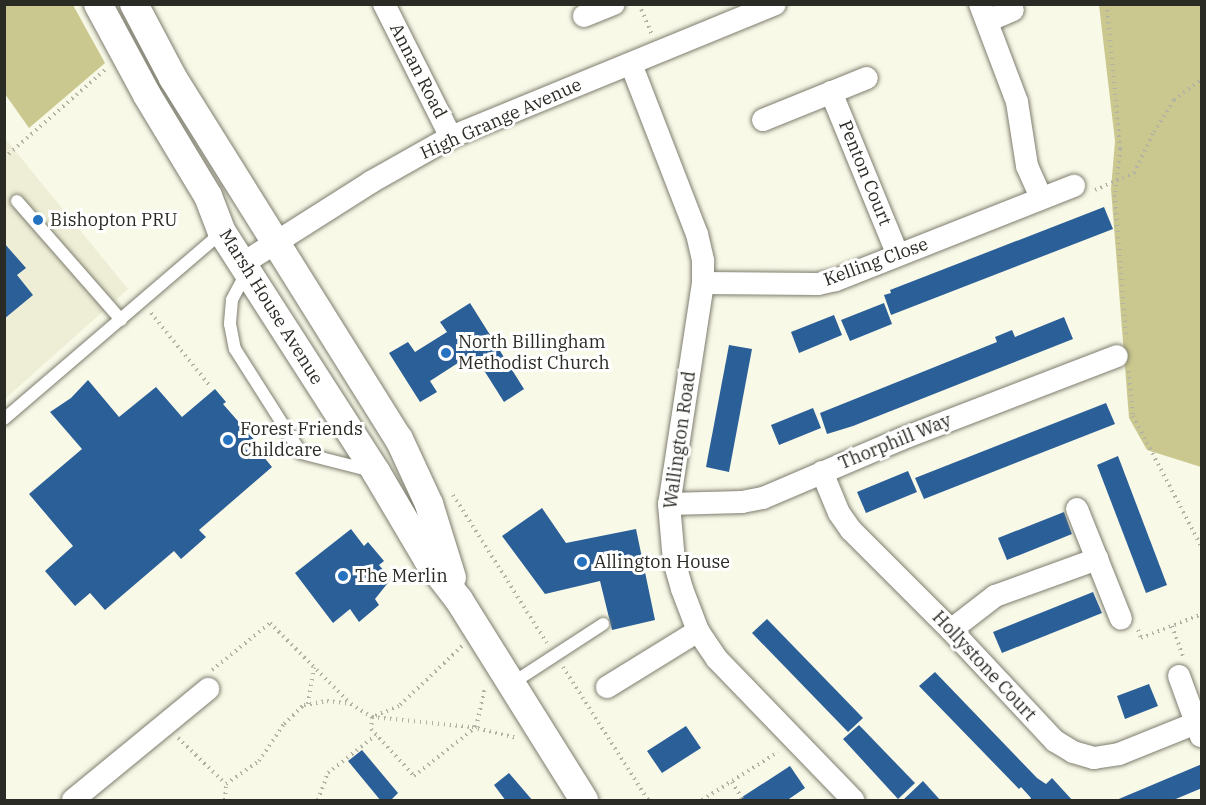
<!DOCTYPE html>
<style>
body{margin:0}
#map{position:relative;width:1206px;height:805px;overflow:hidden;background:#f9f9e8;font-family:"IBM Plex Serif",serif}
div>[style]{position:absolute}
[style*='--x']{left:calc(var(--x)*1px);top:calc(var(--y)*1px);width:calc(var(--w)*1px);rotate:calc(var(--a)*1deg)}
.built>*{inset:0;background:#eeeed6}
.green>*{inset:0;background:#cac88e}
.building>*{inset:0;background:#2b5f98}
.path>*{height:4px;margin-top:-2px;transform-origin:0;background:repeating-linear-gradient(90deg,#b1b1a4 0 1.5px,transparent 0 6px)}
.roads{filter:drop-shadow(0 0 2px #7e7d6f) drop-shadow(0 0 2px #7e7d6f)}
.service>*{height:12px;margin:-6px;padding:0 6px;transform-origin:6px;border-radius:6px;background:#fff}
.minor>*{height:22px;margin:-11px;padding:0 11px;transform-origin:11px;border-radius:11px;background:#fff}
.tertiary>*{height:28px;margin:-14px;padding:0 14px;transform-origin:14px;border-radius:14px;background:#fff}
.dots>*{width:16px;height:16px;translate:-50% -50%;box-sizing:border-box;border:3px solid #fff;border-radius:50%}
span{translate:-50% -50%;white-space:nowrap;text-align:center;line-height:1.15;-webkit-text-stroke:6px #fff;paint-order:stroke}
.street-label{font-size:18px;color:#2b2b25}
.poi-label{font-size:18px;color:#2b2b25}
.left{translate:0 -50%;text-align:left}
.frame{position:absolute;inset:0;border:6px solid #2b2b25;pointer-events:none}
</style>
<div id="map">
<div class="built">
<i style="clip-path:polygon(4px 137px,128px 289px,5px 399px,4px 399px)"></i>
</div>
<div class="green">
<i style="clip-path:polygon(4px 5px,73px 5px,105px 63px,29px 128px,5px 94px)"></i>
<i style="clip-path:polygon(1099px 5px,1201px 5px,1201px 467px,1147px 450px,1129px 418px,1111px 189px,1115px 141px)"></i>
</div>
<div class="building">
<i style="clip-path:polygon(1104px 207px,1113px 229px,891px 315px,884px 295px,891px 293px,890px 290px)"></i>
<i style="clip-path:polygon(4px 243px,26px 268px,17px 275px,33px 295px,4px 319px)"></i>
<i style="clip-path:polygon(470px 303px,524px 389px,504px 402px,480px 364px,468px 372px,461px 361px,430px 381px,437px 392px,420px 402px,389px 353px,408px 342px,415px 352px,447px 332px,440px 322px)"></i>
<i style="clip-path:polygon(884px 303px,892px 324px,850px 341px,841px 320px)"></i>
<i style="clip-path:polygon(834px 315px,842px 335px,799px 353px,791px 332px)"></i>
<i style="clip-path:polygon(1064px 317px,1073px 339px,853px 426px,827px 434px,820px 413px,997px 342px,995px 337px,1012px 330px,1015px 337px)"></i>
<i style="clip-path:polygon(729px 345px,752px 349px,729px 472px,706px 467px)"></i>
<i style="clip-path:polygon(88px 380px,119px 417px,156px 387px,182px 417px,215px 389px,226px 402px,223px 404px,257px 443px,254px 445px,272px 467px,199px 530px,206px 537px,181px 559px,174px 551px,105px 610px,90px 593px,75px 606px,45px 571px,73px 546px,29px 494px,82px 449px,50px 412px,71px 398px)"></i>
<i style="clip-path:polygon(1106px 403px,1115px 424px,924px 499px,915px 478px)"></i>
<i style="clip-path:polygon(813px 408px,821px 428px,779px 445px,771px 425px)"></i>
<i style="clip-path:polygon(1118px 456px,1167px 585px,1146px 593px,1097px 465px)"></i>
<i style="clip-path:polygon(908px 471px,917px 492px,866px 513px,857px 492px)"></i>
<i style="clip-path:polygon(542px 508px,566px 543px,636px 529px,655px 620px,612px 630px,600px 581px,545px 594px,502px 536px)"></i>
<i style="clip-path:polygon(1064px 512px,1072px 534px,1007px 560px,998px 538px)"></i>
<i style="clip-path:polygon(351px 529px,364px 546px,368px 542px,384px 561px,379px 565px,391px 579px,375px 599px,379px 605px,359px 622px,350px 609px,333px 623px,295px 573px)"></i>
<i style="clip-path:polygon(1093px 592px,1102px 613px,1002px 653px,993px 632px)"></i>
<i style="clip-path:polygon(767px 619px,863px 718px,848px 732px,752px 633px)"></i>
<i style="clip-path:polygon(935px 672px,1037px 778px,1046px 784px,1052px 778px,1073px 801px,1029px 801px,1031px 798px,1021px 787px,1019px 789px,919px 686px)"></i>
<i style="clip-path:polygon(1149px 684px,1158px 706px,1125px 719px,1117px 696px)"></i>
<i style="clip-path:polygon(859px 725px,915px 783px,898px 799px,843px 739px)"></i>
<i style="clip-path:polygon(686px 726px,701px 748px,662px 773px,647px 751px)"></i>
<i style="clip-path:polygon(362px 750px,398px 793px,390px 801px,381px 801px,348px 761px)"></i>
<i style="clip-path:polygon(1202px 764px,1202px 788px,1171px 801px,1114px 801px)"></i>
<i style="clip-path:polygon(790px 766px,805px 788px,786px 801px,736px 801px)"></i>
<i style="clip-path:polygon(509px 773px,533px 801px,506px 801px,494px 785px)"></i>
<i style="clip-path:polygon(923px 781px,941px 801px,902px 801px)"></i>
</div>
<div class="path">
<i style="--x:639;--y:4;--w:33;--a:67"></i>
<i style="--x:1107;--y:4;--w:146;--a:84.9"></i>
<i style="--x:1120;--y:149;--w:46;--a:96.2"></i>
<i style="--x:1115;--y:195;--w:144;--a:85.6"></i>
<i style="--x:4;--y:158;--w:135;--a:-41.1"></i>
<i style="--x:1095;--y:190;--w:43;--a:-23.6"></i>
<i style="--x:1134;--y:173;--w:46;--a:-64"></i>
<i style="--x:1154;--y:132;--w:38;--a:-58"></i>
<i style="--x:1174;--y:100;--w:35;--a:-37"></i>
<i style="--x:151;--y:313;--w:92;--a:51.1"></i>
<i style="--x:1129;--y:371;--w:45;--a:84.9"></i>
<i style="--x:1133;--y:416;--w:149;--a:62.4"></i>
<i style="--x:453;--y:495;--w:175;--a:57.6"></i>
<i style="--x:1172;--y:626;--w:32;--a:70"></i>
<i style="--x:1138;--y:630;--w:9;--a:69"></i>
<i style="--x:1141;--y:638;--w:66;--a:-21.5"></i>
<i style="--x:462;--y:646;--w:87;--a:136.4"></i>
<i style="--x:399;--y:706;--w:29;--a:158"></i>
<i style="--x:372;--y:717;--w:12;--a:95"></i>
<i style="--x:371;--y:729;--w:64;--a:47.5"></i>
<i style="--x:414;--y:776;--w:79;--a:-38.3"></i>
<i style="--x:476;--y:727;--w:40;--a:-77"></i>
<i style="--x:563;--y:667;--w:158;--a:57.4"></i>
<i style="--x:212;--y:670;--w:75;--a:-39"></i>
<i style="--x:270;--y:623;--w:115;--a:45"></i>
<i style="--x:351;--y:704;--w:25;--a:32"></i>
<i style="--x:372;--y:717;--w:100;--a:5.7"></i>
<i style="--x:472;--y:727;--w:46;--a:13.7"></i>
<i style="--x:308;--y:704;--w:37;--a:-81"></i>
<i style="--x:178;--y:738;--w:66;--a:43.8"></i>
<i style="--x:732;--y:782;--w:21;--a:59"></i>
<i style="--x:225;--y:800;--w:16;--a:-86"></i>
<i style="--x:226;--y:784;--w:40;--a:-34.9"></i>
<i style="--x:259;--y:761;--w:45;--a:-56"></i>
<i style="--x:284;--y:724;--w:28;--a:-44"></i>
<i style="--x:304;--y:705;--w:23;--a:-10"></i>
<i style="--x:327;--y:701;--w:23;--a:7"></i>
<i style="--x:318;--y:800;--w:29;--a:-70"></i>
<i style="--x:328;--y:773;--w:61;--a:-38.4"></i>
<i style="--x:702;--y:800;--w:90;--a:-32.3"></i>
</div>
<div class="roads">
<div class="service">
<i style="--x:17;--y:201;--w:158;--a:48.8"></i>
<i style="--x:248;--y:275;--w:6;--a:141"></i>
<i style="--x:243;--y:279;--w:24;--a:118"></i>
<i style="--x:232;--y:300;--w:24;--a:95"></i>
<i style="--x:230;--y:324;--w:25;--a:79"></i>
<i style="--x:235;--y:349;--w:123;--a:57.6"></i>
<i style="--x:301;--y:453;--w:73;--a:14.2"></i>
<i style="--x:4;--y:419;--w:287;--a:-40.6"></i>
<i style="--x:511;--y:684;--w:110;--a:-33.1"></i>
</div>
<div class="minor">
<i style="--x:384;--y:4;--w:149;--a:63.3"></i>
<i style="--x:980;--y:4;--w:105;--a:69.3"></i>
<i style="--x:1017;--y:102;--w:65;--a:81.1"></i>
<i style="--x:1027;--y:166;--w:35;--a:66"></i>
<i style="--x:584;--y:16;--w:32;--a:-22"></i>
<i style="--x:987;--y:21;--w:28;--a:-23"></i>
<i style="--x:631;--y:64;--w:182;--a:68.8"></i>
<i style="--x:697;--y:234;--w:28;--a:77"></i>
<i style="--x:703;--y:261;--w:22;--a:90"></i>
<i style="--x:703;--y:283;--w:224;--a:98.7"></i>
<i style="--x:669;--y:504;--w:57;--a:85"></i>
<i style="--x:674;--y:561;--w:29;--a:74"></i>
<i style="--x:682;--y:589;--w:45;--a:69.1"></i>
<i style="--x:698;--y:631;--w:34;--a:56"></i>
<i style="--x:717;--y:659;--w:196;--a:46"></i>
<i style="--x:831;--y:92;--w:176;--a:67.7"></i>
<i style="--x:763;--y:120;--w:112;--a:-22"></i>
<i style="--x:242;--y:264;--w:153;--a:-32.4"></i>
<i style="--x:371;--y:182;--w:92;--a:-29.4"></i>
<i style="--x:451;--y:137;--w:350;--a:-22.3"></i>
<i style="--x:703;--y:283;--w:115;--a:0.5"></i>
<i style="--x:818;--y:284;--w:18;--a:-13"></i>
<i style="--x:836;--y:280;--w:256;--a:-21.6"></i>
<i style="--x:822;--y:472;--w:44;--a:67.5"></i>
<i style="--x:839;--y:513;--w:21;--a:55"></i>
<i style="--x:851;--y:530;--w:141;--a:45"></i>
<i style="--x:951;--y:630;--w:152;--a:46.9"></i>
<i style="--x:1055;--y:741;--w:21;--a:31"></i>
<i style="--x:1073;--y:752;--w:22;--a:16"></i>
<i style="--x:1094;--y:758;--w:25;--a:-9"></i>
<i style="--x:1119;--y:754;--w:83;--a:-21.9"></i>
<i style="--x:669;--y:504;--w:73;--a:-1.6"></i>
<i style="--x:742;--y:502;--w:21;--a:-11"></i>
<i style="--x:763;--y:498;--w:150;--a:-23.1"></i>
<i style="--x:901;--y:439;--w:231;--a:-21"></i>
<i style="--x:1077;--y:509;--w:118;--a:68.2"></i>
<i style="--x:951;--y:630;--w:56;--a:-37.7"></i>
<i style="--x:995;--y:596;--w:109;--a:-19.9"></i>
<i style="--x:1179;--y:676;--w:64;--a:69.9"></i>
<i style="--x:607;--y:687;--w:107;--a:-31.6"></i>
<i style="--x:73;--y:800;--w:175;--a:-39.4"></i>
</div>
<div class="tertiary">
<i style="--x:98;--y:4;--w:103;--a:61.7"></i>
<i style="--x:147;--y:95;--w:118;--a:58.9"></i>
<i style="--x:208;--y:196;--w:39;--a:69"></i>
<i style="--x:222;--y:232;--w:285;--a:57.3"></i>
<i style="--x:376;--y:472;--w:102;--a:59.4"></i>
<i style="--x:428;--y:560;--w:51;--a:52.2"></i>
<i style="--x:459;--y:600;--w:236;--a:58"></i>
<i style="--x:134;--y:4;--w:84;--a:62.2"></i>
<i style="--x:173;--y:78;--w:426;--a:58"></i>
<i style="--x:399;--y:439;--w:72;--a:65.2"></i>
<i style="--x:429;--y:504;--w:77;--a:72.7"></i>
</div>
</div>
<div class="dots">
<i style="left:38px;top:220px;background:#2572c1"></i>
<i style="left:446px;top:353px;background:#2572c1"></i>
<i style="left:228px;top:440px;background:#2572c1"></i>
<i style="left:582px;top:562px;background:#2572c1"></i>
<i style="left:343px;top:576px;background:#2572c1"></i>
</div>
<div class="street-label">
<span style="left:418px;top:71px;rotate:63deg">Annan Road</span>
<span style="left:501px;top:119px;rotate:-24deg">High Grange Avenue</span>
<span style="left:865px;top:173px;rotate:68deg">Penton Court</span>
<span style="left:876px;top:262px;rotate:-20deg">Kelling Close</span>
<span style="left:271px;top:307px;rotate:58deg">Marsh House Avenue</span>
<span style="left:680px;top:440px;rotate:-82deg">Wallington Road</span>
<span style="left:895px;top:442px;rotate:-22deg">Thorphill Way</span>
<span style="left:984px;top:666px;rotate:47deg">Hollystone Court</span>
</div>
<div class="poi-label">
<span class="left" style="left:50px;top:220px">Bishopton PRU</span>
<span class="left" style="left:458px;top:353px">North Billingham<br>Methodist Church</span>
<span class="left" style="left:240px;top:440px">Forest Friends<br>Childcare</span>
<span class="left" style="left:594px;top:562px">Allington House</span>
<span class="left" style="left:355px;top:576px">The Merlin</span>
</div>
<div class="frame"></div>
</div>
